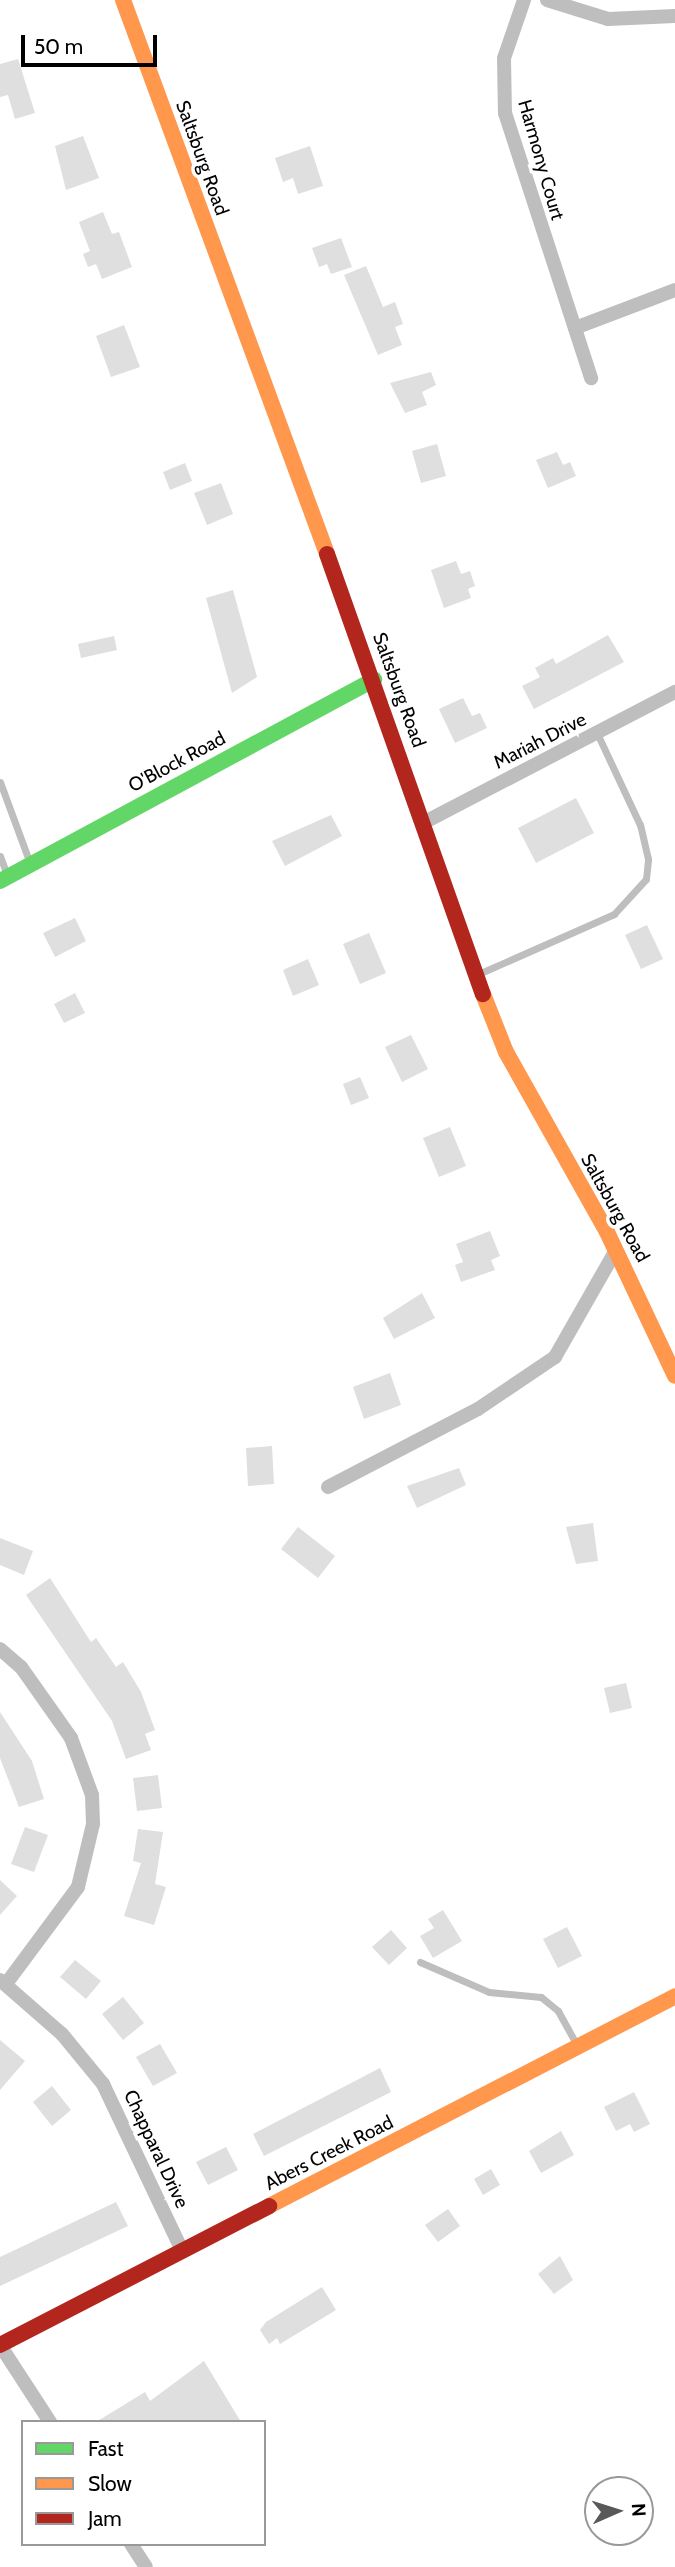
<!DOCTYPE html>
<style>
body{margin:0}
#map{position:relative;width:675px;height:2567px;overflow:hidden;background:#fff;font-family:Cabin,sans-serif}
div>[style]{position:absolute}
[style*='--x']{left:calc(var(--x)*1px);top:calc(var(--y)*1px);width:calc(var(--w)*1px);rotate:calc(var(--a)*1deg)}
.building>*{inset:0;background:#dfdfdf}
.lane>*{height:7px;margin:-3.5px;padding:0 3.5px;transform-origin:3.5px;border-radius:3.5px;background:#bebebe}
.street>*{height:14px;margin:-7px;padding:0 7px;transform-origin:7px;border-radius:7px;background:#bebebe}
.fast>*{height:16px;margin:-8px;padding:0 8px;transform-origin:8px;border-radius:8px;background:#63d668}
.slow>*{height:16px;margin:-8px;padding:0 8px;transform-origin:8px;border-radius:8px;background:#ff974d}
.jam>*{height:16px;margin:-8px;padding:0 8px;transform-origin:8px;border-radius:8px;background:#b3261e}
span{translate:-50% -50%;white-space:nowrap;text-align:center;line-height:1.15;-webkit-text-stroke:7px #fff;paint-order:stroke}
.street-label{font-size:19px;color:#000}
.legend{position:absolute;left:21px;top:2420px;width:245px;height:126px;box-sizing:border-box;background:#fff;border:2px solid #999;margin:0;padding:9px 12px;list-style:none;font-size:21px;color:#000}
.legend li{display:flex;align-items:center;gap:14px;height:35px}
.legend b{width:35px;border:2px solid #999}
.north{position:absolute;left:584px;top:2476px;width:70px;height:70px;box-sizing:border-box;background:#fff;border:2px solid #999;border-radius:50%;rotate:87deg;font-size:19px;font-weight:700;line-height:28px;text-align:center;color:#000}
.north::after{content:'';display:block;margin:auto;width:24px;height:32px;background:#595959;clip-path:polygon(50% 0,100% 100%,50% 72%,0 100%)}
.scale{position:absolute;left:21px;top:35px;width:136px;height:32px;box-sizing:border-box;border:4px solid #000;border-top:0;padding-left:9px;font-size:21px;line-height:24px;white-space:nowrap;color:#000;-webkit-text-stroke:5px #fff;paint-order:stroke}
</style>
<div id="map">
<div class="building">
<i style="clip-path:polygon(18px 59px,35px 113px,15px 119px,8px 95px,0 97px,0 64px)"></i>
<i style="clip-path:polygon(83px 136px,99px 178px,66px 190px,55px 146px)"></i>
<i style="clip-path:polygon(310px 146px,323px 186px,298px 194px,293px 178px,283px 182px,275px 158px)"></i>
<i style="clip-path:polygon(103px 212px,112px 234px,119px 232px,132px 267px,102px 279px,96px 264px,88px 267px,83px 254px,90px 251px,79px 222px)"></i>
<i style="clip-path:polygon(341px 238px,352px 267px,331px 274px,327px 264px,319px 267px,312px 248px)"></i>
<i style="clip-path:polygon(366px 266px,383px 307px,395px 302px,403px 324px,395px 327px,402px 345px,378px 355px,344px 275px)"></i>
<i style="clip-path:polygon(124px 325px,140px 367px,111px 377px,96px 336px)"></i>
<i style="clip-path:polygon(431px 372px,436px 385px,422px 392px,427px 405px,405px 413px,390px 383px)"></i>
<i style="clip-path:polygon(437px 444px,446px 476px,421px 483px,412px 451px)"></i>
<i style="clip-path:polygon(557px 452px,563px 465px,570px 462px,576px 476px,548px 488px,536px 460px)"></i>
<i style="clip-path:polygon(185px 463px,192px 481px,170px 490px,163px 472px)"></i>
<i style="clip-path:polygon(221px 483px,233px 514px,207px 525px,194px 493px)"></i>
<i style="clip-path:polygon(456px 561px,461px 574px,470px 571px,475px 586px,468px 589px,471px 598px,444px 608px,431px 570px)"></i>
<i style="clip-path:polygon(233px 590px,257px 677px,232px 693px,206px 598px)"></i>
<i style="clip-path:polygon(608px 635px,624px 662px,534px 709px,522px 686px,540px 677px,535px 668px,553px 658px,556px 664px)"></i>
<i style="clip-path:polygon(114px 636px,117px 650px,81px 658px,78px 644px)"></i>
<i style="clip-path:polygon(463px 698px,472px 716px,480px 713px,487px 728px,455px 743px,439px 709px)"></i>
<i style="clip-path:polygon(576px 798px,594px 833px,536px 863px,518px 828px)"></i>
<i style="clip-path:polygon(331px 815px,342px 836px,285px 866px,272px 841px)"></i>
<i style="clip-path:polygon(75px 918px,86px 941px,55px 957px,43px 933px)"></i>
<i style="clip-path:polygon(647px 925px,663px 959px,641px 969px,625px 935px)"></i>
<i style="clip-path:polygon(369px 933px,386px 973px,360px 984px,343px 944px)"></i>
<i style="clip-path:polygon(308px 959px,319px 985px,293px 996px,283px 970px)"></i>
<i style="clip-path:polygon(75px 993px,85px 1013px,64px 1023px,54px 1004px)"></i>
<i style="clip-path:polygon(411px 1035px,428px 1069px,402px 1082px,385px 1047px)"></i>
<i style="clip-path:polygon(360px 1077px,369px 1098px,351px 1105px,343px 1084px)"></i>
<i style="clip-path:polygon(450px 1127px,466px 1166px,439px 1177px,423px 1138px)"></i>
<i style="clip-path:polygon(490px 1231px,500px 1256px,491px 1260px,495px 1270px,461px 1282px,455px 1265px,463px 1262px,456px 1244px)"></i>
<i style="clip-path:polygon(422px 1293px,435px 1318px,394px 1339px,383px 1318px)"></i>
<i style="clip-path:polygon(390px 1373px,401px 1405px,364px 1419px,353px 1387px)"></i>
<i style="clip-path:polygon(272px 1446px,274px 1484px,248px 1486px,246px 1448px)"></i>
<i style="clip-path:polygon(459px 1468px,466px 1485px,417px 1508px,407px 1486px)"></i>
<i style="clip-path:polygon(593px 1523px,598px 1561px,576px 1564px,566px 1527px)"></i>
<i style="clip-path:polygon(298px 1527px,335px 1556px,318px 1578px,281px 1549px)"></i>
<i style="clip-path:polygon(0 1538px,33px 1551px,24px 1575px,0 1565px)"></i>
<i style="clip-path:polygon(50px 1578px,91px 1642px,96px 1638px,116px 1667px,123px 1662px,141px 1692px,155px 1730px,145px 1734px,151px 1750px,126px 1759px,112px 1721px,26px 1595px)"></i>
<i style="clip-path:polygon(626px 1683px,632px 1708px,610px 1713px,604px 1688px)"></i>
<i style="clip-path:polygon(0 1712px,32px 1761px,44px 1799px,19px 1807px,0 1758px)"></i>
<i style="clip-path:polygon(158px 1775px,162px 1808px,137px 1811px,133px 1778px)"></i>
<i style="clip-path:polygon(25px 1827px,48px 1835px,34px 1872px,11px 1864px)"></i>
<i style="clip-path:polygon(138px 1829px,163px 1832px,155px 1884px,166px 1887px,154px 1925px,124px 1916px,141px 1863px,133px 1861px)"></i>
<i style="clip-path:polygon(0 1880px,17px 1896px,0 1915px)"></i>
<i style="clip-path:polygon(443px 1910px,462px 1941px,433px 1958px,420px 1936px,434px 1928px,428px 1919px)"></i>
<i style="clip-path:polygon(567px 1927px,582px 1956px,558px 1968px,543px 1939px)"></i>
<i style="clip-path:polygon(391px 1930px,407px 1948px,389px 1965px,372px 1947px)"></i>
<i style="clip-path:polygon(75px 1960px,101px 1981px,86px 1999px,60px 1977px)"></i>
<i style="clip-path:polygon(123px 1997px,144px 2023px,123px 2040px,102px 2014px)"></i>
<i style="clip-path:polygon(0 2040px,25px 2061px,0 2090px)"></i>
<i style="clip-path:polygon(160px 2044px,177px 2073px,153px 2086px,136px 2057px)"></i>
<i style="clip-path:polygon(380px 2068px,391px 2092px,264px 2156px,253px 2134px)"></i>
<i style="clip-path:polygon(52px 2086px,71px 2110px,52px 2126px,33px 2102px)"></i>
<i style="clip-path:polygon(634px 2092px,650px 2124px,634px 2132px,630px 2124px,616px 2131px,604px 2107px)"></i>
<i style="clip-path:polygon(561px 2131px,574px 2155px,541px 2173px,529px 2151px)"></i>
<i style="clip-path:polygon(226px 2147px,238px 2170px,208px 2185px,196px 2162px)"></i>
<i style="clip-path:polygon(491px 2169px,500px 2185px,483px 2195px,474px 2179px)"></i>
<i style="clip-path:polygon(116px 2202px,128px 2226px,0 2286px,0 2257px)"></i>
<i style="clip-path:polygon(448px 2209px,460px 2226px,438px 2242px,425px 2225px)"></i>
<i style="clip-path:polygon(560px 2256px,573px 2280px,554px 2294px,538px 2274px)"></i>
<i style="clip-path:polygon(322px 2287px,336px 2310px,280px 2344px,277px 2338px,269px 2344px,260px 2330px,266px 2322px)"></i>
<i style="clip-path:polygon(204px 2361px,241px 2422px,96px 2422px,145px 2392px,150px 2401px)"></i>
</div>
<div class="lane">
<i style="--x:0;--y:782;--w:84;--a:69.8"></i>
<i style="--x:0;--y:856;--w:20;--a:70"></i>
<i style="--x:476;--y:975;--w:151;--a:-23.8"></i>
<i style="--x:614;--y:914;--w:47;--a:-47.6"></i>
<i style="--x:646;--y:879;--w:20;--a:-84"></i>
<i style="--x:648;--y:859;--w:35;--a:-103"></i>
<i style="--x:640;--y:825;--w:102;--a:-115.1"></i>
<i style="--x:420;--y:1962;--w:75;--a:23.5"></i>
<i style="--x:489;--y:1992;--w:52;--a:5.5"></i>
<i style="--x:541;--y:1997;--w:22;--a:39"></i>
<i style="--x:558;--y:2011;--w:39;--a:61"></i>
</div>
<div class="street">
<i style="--x:524;--y:0;--w:61;--a:109"></i>
<i style="--x:504;--y:58;--w:55;--a:89"></i>
<i style="--x:505;--y:113;--w:279;--a:72"></i>
<i style="--x:547;--y:0;--w:64;--a:17.3"></i>
<i style="--x:608;--y:19;--w:67;--a:-2.6"></i>
<i style="--x:575;--y:328;--w:107;--a:-20.8"></i>
<i style="--x:423;--y:823;--w:284;--a:-27.5"></i>
<i style="--x:328;--y:1487;--w:169;--a:-27.5"></i>
<i style="--x:478;--y:1409;--w:93;--a:-34"></i>
<i style="--x:555;--y:1357;--w:123;--a:-60.3"></i>
<i style="--x:0;--y:1649;--w:28;--a:41"></i>
<i style="--x:21;--y:1667;--w:87;--a:54.8"></i>
<i style="--x:71;--y:1738;--w:61;--a:69.8"></i>
<i style="--x:92;--y:1795;--w:29;--a:88"></i>
<i style="--x:93;--y:1824;--w:65;--a:103.4"></i>
<i style="--x:78;--y:1887;--w:121;--a:126.6"></i>
<i style="--x:0;--y:1980;--w:82;--a:41.1"></i>
<i style="--x:62;--y:2034;--w:65;--a:50.6"></i>
<i style="--x:103;--y:2084;--w:184;--a:64.6"></i>
<i style="--x:0;--y:2345;--w:92;--a:57"></i>
<i style="--x:131;--y:2544;--w:27;--a:57"></i>
</div>
<div class="fast">
<i style="--x:0;--y:881;--w:425;--a:-28.3"></i>
</div>
<div class="slow">
<i style="--x:123;--y:0;--w:590;--a:69.78"></i>
<i style="--x:483;--y:994;--w:62;--a:68.4"></i>
<i style="--x:506;--y:1052;--w:206;--a:60.7"></i>
<i style="--x:607;--y:1232;--w:159;--a:64.7"></i>
<i style="--x:269;--y:2206;--w:457;--a:-27.3"></i>
</div>
<div class="jam">
<i style="--x:327;--y:554;--w:467;--a:70.5"></i>
<i style="--x:0;--y:2345;--w:303;--a:-27.3"></i>
</div>
<div class="street-label">
<span style="left:202px;top:158px;rotate:70deg">Saltsburg Road</span>
<span style="left:541px;top:160px;rotate:74deg">Harmony Court</span>
<span style="left:399px;top:690px;rotate:70deg">Saltsburg Road</span>
<span style="left:540px;top:741px;rotate:-27deg">Mariah Drive</span>
<span style="left:177px;top:762px;rotate:-28deg">O'Block Road</span>
<span style="left:615px;top:1208px;rotate:61deg">Saltsburg Road</span>
<span style="left:156px;top:2149px;rotate:65deg">Chapparal Drive</span>
<span style="left:329px;top:2153px;rotate:-27deg">Abers Creek Road</span>
</div>
<ul class="legend">
<li><b style="height:9px;background:#63d668"></b>Fast</li>
<li><b style="height:9px;background:#ff974d"></b>Slow</li>
<li><b style="height:9px;background:#b3261e"></b>Jam</li>
</ul>
<div class="north">N</div>
<div class="scale">50 m</div>
</div>
